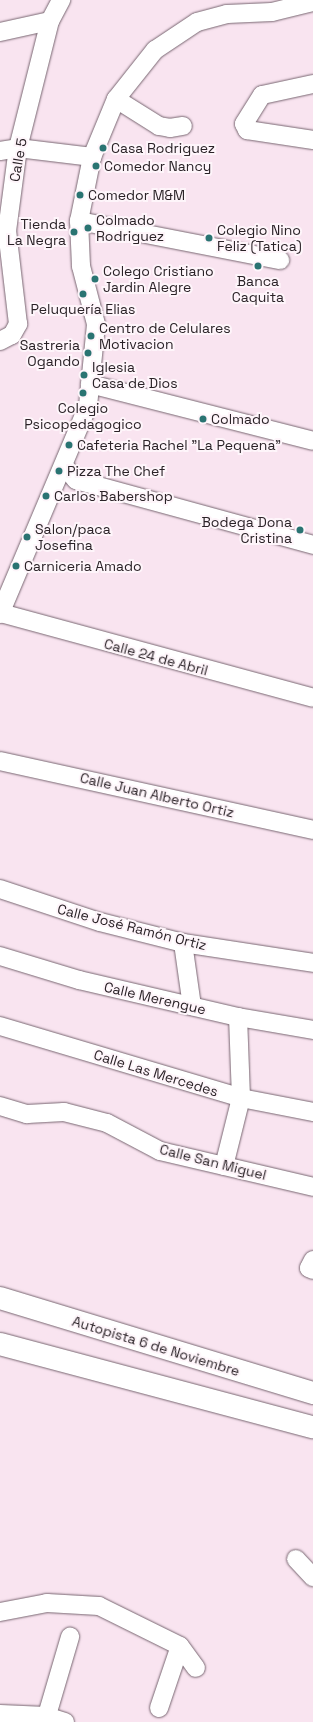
<!DOCTYPE html>
<meta charset="utf-8">
<style>
body{margin:0}
#map{position:relative;width:313px;height:1722px;overflow:hidden;background:#f9e4f0;font-family:"Space Grotesk",sans-serif}
div>[style]{position:absolute}
[style*='--x']{left:calc(var(--x)*1px);top:calc(var(--y)*1px);width:calc(var(--w)*1px);rotate:calc(var(--a)*1deg)}
.roads{filter:drop-shadow(0 0 1px #786671) drop-shadow(0 0 1px #786671)}
.minor>*{height:18px;margin:-9px;padding:0 9px;transform-origin:9px;border-radius:9px;background:#fff}
.highway>*{height:22px;margin:-11px;padding:0 11px;transform-origin:11px;border-radius:11px;background:#fff}
.dots>*{width:11px;height:11px;translate:-50% -50%;box-sizing:border-box;border:2px solid #fef5fa;border-radius:50%}
span{translate:-50% -50%;white-space:nowrap;text-align:center;line-height:1.15;-webkit-text-stroke:4px #fef5fa;paint-order:stroke}
.poi-label{font-size:14px;color:#2a2227}
.left{translate:0 -50%;text-align:left}
.right{translate:-100% -50%;text-align:right}
.street-label{font-size:14px;color:#2a2227}
</style>
<div id="map">
<div class="roads">
<div class="minor">
<i style="--x:0;--y:32;--w:51;--a:-12.4"></i>
<i style="--x:313;--y:84;--w:52;--a:167.8"></i>
<i style="--x:262;--y:95;--w:34;--a:122"></i>
<i style="--x:244;--y:124;--w:7;--a:63"></i>
<i style="--x:247;--y:130;--w:67;--a:8.6"></i>
<i style="--x:116;--y:99;--w:51;--a:32.1"></i>
<i style="--x:159;--y:126;--w:11;--a:10"></i>
<i style="--x:170;--y:128;--w:13;--a:-9"></i>
<i style="--x:0;--y:151;--w:18;--a:-9"></i>
<i style="--x:18;--y:148;--w:75;--a:6.9"></i>
<i style="--x:79;--y:221;--w:205;--a:11"></i>
<i style="--x:0;--y:341;--w:13;--a:-27"></i>
<i style="--x:12;--y:335;--w:13;--a:-61"></i>
<i style="--x:18;--y:324;--w:94;--a:-96.7"></i>
<i style="--x:7;--y:231;--w:84;--a:-82.5"></i>
<i style="--x:18;--y:148;--w:131;--a:-75.9"></i>
<i style="--x:50;--y:21;--w:24;--a:-62"></i>
<i style="--x:90;--y:384;--w:230;--a:14.3"></i>
<i style="--x:65;--y:467;--w:17;--a:50"></i>
<i style="--x:76;--y:480;--w:246;--a:15.3"></i>
<i style="--x:1;--y:613;--w:323;--a:15.2"></i>
<i style="--x:0;--y:614;--w:226;--a:-67.1"></i>
<i style="--x:88;--y:406;--w:82;--a:-84.4"></i>
<i style="--x:96;--y:324;--w:60;--a:-104.5"></i>
<i style="--x:81;--y:266;--w:45;--a:-92.5"></i>
<i style="--x:79;--y:221;--w:65;--a:-78.5"></i>
<i style="--x:92;--y:157;--w:63;--a:-67.5"></i>
<i style="--x:116;--y:99;--w:63;--a:-51.5"></i>
<i style="--x:155;--y:50;--w:50;--a:-33.7"></i>
<i style="--x:197;--y:22;--w:31;--a:-15"></i>
<i style="--x:227;--y:14;--w:45;--a:-2.5"></i>
<i style="--x:272;--y:12;--w:42;--a:-13.7"></i>
<i style="--x:0;--y:761;--w:321;--a:12.4"></i>
<i style="--x:0;--y:889;--w:105;--a:18.3"></i>
<i style="--x:100;--y:922;--w:86;--a:14.2"></i>
<i style="--x:183;--y:943;--w:132;--a:8.7"></i>
<i style="--x:183;--y:943;--w:64;--a:81.9"></i>
<i style="--x:0;--y:956;--w:83;--a:16.9"></i>
<i style="--x:79;--y:980;--w:163;--a:13.1"></i>
<i style="--x:238;--y:1017;--w:76;--a:9.8"></i>
<i style="--x:0;--y:1026;--w:252;--a:16.6"></i>
<i style="--x:241;--y:1098;--w:73;--a:11"></i>
<i style="--x:0;--y:1106;--w:28;--a:17"></i>
<i style="--x:27;--y:1114;--w:37;--a:-3"></i>
<i style="--x:64;--y:1112;--w:44;--a:14.3"></i>
<i style="--x:107;--y:1123;--w:60;--a:27.8"></i>
<i style="--x:160;--y:1151;--w:157;--a:13.2"></i>
<i style="--x:224;--y:1166;--w:70;--a:-76"></i>
<i style="--x:241;--y:1098;--w:81;--a:-92.1"></i>
<i style="--x:313;--y:1260;--w:9;--a:117"></i>
<i style="--x:309;--y:1268;--w:4;--a:27"></i>
<i style="--x:296;--y:1559;--w:25;--a:47"></i>
<i style="--x:0;--y:1612;--w:48;--a:-10.8"></i>
<i style="--x:47;--y:1603;--w:52;--a:3.3"></i>
<i style="--x:99;--y:1606;--w:90;--a:26.3"></i>
<i style="--x:180;--y:1646;--w:27;--a:54"></i>
<i style="--x:159;--y:1708;--w:65;--a:-71.3"></i>
<i style="--x:0;--y:1714;--w:46;--a:2.5"></i>
<i style="--x:46;--y:1716;--w:20;--a:18"></i>
<i style="--x:45;--y:1722;--w:89;--a:-73.6"></i>
</div>
<div class="highway">
<i style="--x:0;--y:1298;--w:327;--a:16.9"></i>
<i style="--x:0;--y:1344;--w:324;--a:14.9"></i>
</div>
</div>
<div class="dots">
<i style="left:103px;top:148px;background:#2a7472"></i>
<i style="left:96px;top:166px;background:#2a7472"></i>
<i style="left:80px;top:195px;background:#2a7472"></i>
<i style="left:88px;top:228px;background:#2a7472"></i>
<i style="left:74px;top:232px;background:#2a7472"></i>
<i style="left:209px;top:238px;background:#2a7472"></i>
<i style="left:258px;top:266px;background:#2a7472"></i>
<i style="left:95px;top:279px;background:#2a7472"></i>
<i style="left:83px;top:294px;background:#2a7472"></i>
<i style="left:91px;top:336px;background:#2a7472"></i>
<i style="left:88px;top:353px;background:#2a7472"></i>
<i style="left:84px;top:375px;background:#2a7472"></i>
<i style="left:83px;top:393px;background:#2a7472"></i>
<i style="left:203px;top:419px;background:#2a7472"></i>
<i style="left:69px;top:445px;background:#2a7472"></i>
<i style="left:59px;top:471px;background:#2a7472"></i>
<i style="left:46px;top:496px;background:#2a7472"></i>
<i style="left:300px;top:530px;background:#2a7472"></i>
<i style="left:27px;top:537px;background:#2a7472"></i>
<i style="left:16px;top:566px;background:#2a7472"></i>
</div>
<div class="poi-label">
<span class="left" style="left:111px;top:148px">Casa Rodriguez</span>
<span class="left" style="left:104px;top:166px">Comedor Nancy</span>
<span class="left" style="left:88px;top:195px">Comedor M&amp;M</span>
<span class="left" style="left:96px;top:228px">Colmado<br>Rodriguez</span>
<span class="right" style="left:66px;top:232px">Tienda<br>La Negra</span>
<span class="left" style="left:217px;top:238px">Colegio Nino<br>Feliz (Tatica)</span>
<span class="left" style="left:103px;top:279px">Colego Cristiano<br>Jardin Alegre</span>
<span style="left:258px;top:289px">Banca<br>Caquita</span>
<span style="left:83px;top:309px">Peluquería Elias</span>
<span class="left" style="left:99px;top:336px">Centro de Celulares<br>Motivacion</span>
<span class="right" style="left:80px;top:353px">Sastreria<br>Ogando</span>
<span class="left" style="left:92px;top:375px">Iglesia<br>Casa de Dios</span>
<span style="left:83px;top:416px">Colegio<br>Psicopedagogico</span>
<span class="left" style="left:211px;top:419px">Colmado</span>
<span class="left" style="left:77px;top:445px">Cafeteria Rachel "La Pequena"</span>
<span class="left" style="left:67px;top:471px">Pizza The Chef</span>
<span class="left" style="left:54px;top:496px">Carlos Babershop</span>
<span class="right" style="left:292px;top:530px">Bodega Dona<br>Cristina</span>
<span class="left" style="left:35px;top:537px">Salon/paca<br>Josefina</span>
<span class="left" style="left:24px;top:566px">Carniceria Amado</span>
</div>
<div class="street-label">
<span style="left:18px;top:160px;rotate:-80deg">Calle 5</span>
<span style="left:156px;top:657px;rotate:15deg">Calle 24 de Abril</span>
<span style="left:157px;top:795px;rotate:13deg">Calle Juan Alberto Ortiz</span>
<span style="left:132px;top:927px;rotate:14deg">Calle José Ramón Ortiz</span>
<span style="left:155px;top:998px;rotate:13deg">Calle Merengue</span>
<span style="left:156px;top:1073px;rotate:17deg">Calle Las Mercedes</span>
<span style="left:213px;top:1162px;rotate:14deg">Calle San Miguel</span>
<span style="left:156px;top:1346px;rotate:17deg">Autopista 6 de Noviembre</span>
</div>
</div>
